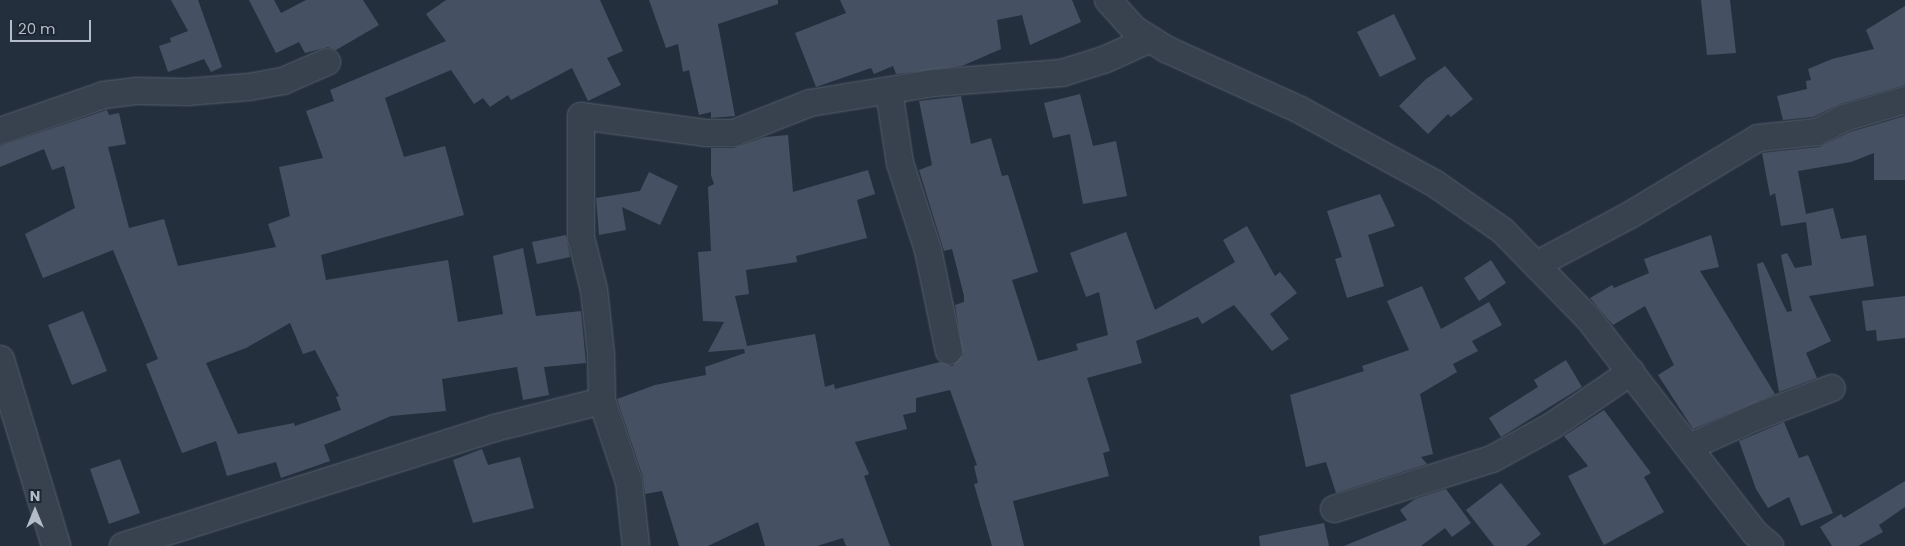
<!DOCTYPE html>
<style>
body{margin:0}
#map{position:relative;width:1905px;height:546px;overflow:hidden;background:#242f3e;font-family:Poppins,sans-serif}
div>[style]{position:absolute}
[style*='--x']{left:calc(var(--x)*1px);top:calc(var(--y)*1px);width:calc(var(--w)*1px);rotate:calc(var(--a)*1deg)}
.building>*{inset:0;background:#455162}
.roads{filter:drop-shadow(0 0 1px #565f6c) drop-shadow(0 0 1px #565f6c)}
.minor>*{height:26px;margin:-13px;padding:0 13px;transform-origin:13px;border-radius:13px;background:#38414e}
.tertiary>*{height:28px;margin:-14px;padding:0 14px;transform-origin:14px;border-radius:14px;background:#38414e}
span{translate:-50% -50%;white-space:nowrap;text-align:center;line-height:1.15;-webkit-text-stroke:4px #1d2633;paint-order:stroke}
.north{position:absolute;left:10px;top:486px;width:50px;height:50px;-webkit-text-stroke:4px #1d2633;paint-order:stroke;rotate:0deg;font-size:14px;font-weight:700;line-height:20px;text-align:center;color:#b4bcc9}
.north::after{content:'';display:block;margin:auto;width:18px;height:22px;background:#b4bcc9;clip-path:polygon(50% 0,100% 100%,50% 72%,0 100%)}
.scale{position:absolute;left:10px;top:20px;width:81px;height:22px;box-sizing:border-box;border:2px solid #b4bcc9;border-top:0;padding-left:6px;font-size:15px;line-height:18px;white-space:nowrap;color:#b4bcc9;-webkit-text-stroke:4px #1d2633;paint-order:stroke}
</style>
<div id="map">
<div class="building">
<i style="clip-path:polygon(171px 0,198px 0,222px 67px,211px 72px,204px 59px,168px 72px,159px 46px,171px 42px,170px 38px,188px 31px)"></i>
<i style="clip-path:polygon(249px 0,274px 0,281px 13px,306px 0,363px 0,379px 25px,336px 50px,328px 47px,305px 53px,299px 42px,276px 53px)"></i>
<i style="clip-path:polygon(evenodd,446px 0,600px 0,623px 51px,607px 58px,621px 85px,588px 101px,572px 68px,511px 100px,508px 95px,490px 107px,483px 98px,474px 104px,451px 70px,385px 98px,404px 157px,445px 146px,464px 215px,321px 255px,326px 280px,448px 260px,458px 322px,503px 314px,493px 256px,523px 248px,536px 316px,581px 311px,586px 363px,544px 367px,549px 395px,523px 400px,517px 367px,442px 379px,446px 411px,391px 416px,324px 445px,330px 461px,281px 478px,276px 462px,227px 476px,216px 441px,182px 453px,146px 364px,158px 359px,113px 250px,43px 278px,25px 234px,75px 208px,64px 166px,52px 170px,44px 149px,0 167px,0 146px,107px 110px,109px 115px,119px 113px,126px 144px,108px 147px,129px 228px,164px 219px,178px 266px,276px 247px,268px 224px,290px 216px,279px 167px,323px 158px,306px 111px,334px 101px,330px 90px,446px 41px,426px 14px,446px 0,290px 323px,303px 354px,315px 350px,339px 396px,336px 397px,341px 410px,295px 426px,294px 423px,238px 434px,206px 363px,246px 348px,290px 323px)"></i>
<i style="clip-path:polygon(649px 0,778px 0,778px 4px,718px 24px,735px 116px,711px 118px,711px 112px,699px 115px,689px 70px,683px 72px,678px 44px,666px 48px)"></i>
<i style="clip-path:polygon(840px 0,1072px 0,1081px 22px,1030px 45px,1022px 15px,997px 20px,1001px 49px,962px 66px,896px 74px,893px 66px,874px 74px,871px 68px,816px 87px,795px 33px,846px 13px)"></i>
<i style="clip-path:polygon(1701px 0,1730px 0,1736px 53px,1707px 55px)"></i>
<i style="clip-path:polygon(1905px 6px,1905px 85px,1840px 104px,1813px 117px,1783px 120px,1777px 96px,1807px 89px,1806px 81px,1811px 80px,1808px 69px,1832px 59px,1874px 49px,1866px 30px)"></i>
<i style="clip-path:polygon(1394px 14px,1416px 59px,1380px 77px,1357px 32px)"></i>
<i style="clip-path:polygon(1445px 66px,1473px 99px,1451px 117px,1448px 114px,1428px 134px,1399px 106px,1426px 79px)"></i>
<i style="clip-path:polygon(1080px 94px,1093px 146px,1116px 141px,1127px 196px,1083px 204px,1070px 134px,1053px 138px,1044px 103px)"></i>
<i style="clip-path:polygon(961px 96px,971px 144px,991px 138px,1002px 176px,1008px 175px,1038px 272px,1012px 280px,1038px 361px,1078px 350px,1076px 344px,1108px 335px,1099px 292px,1086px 297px,1070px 253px,1126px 232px,1155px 310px,1235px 262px,1223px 240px,1247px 226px,1275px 276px,1280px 272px,1297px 293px,1270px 314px,1289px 339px,1272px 351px,1234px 305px,1202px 324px,1198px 317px,1136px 341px,1142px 363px,1087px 378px,1110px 451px,1103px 453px,1109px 476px,1013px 501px,1024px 546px,992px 546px,974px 484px,978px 483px,974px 466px,977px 465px,950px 390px,916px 398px,916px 412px,903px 415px,907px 429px,855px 442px,869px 474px,864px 476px,890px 546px,846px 546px,843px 538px,817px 546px,765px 546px,758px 522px,708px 546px,679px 546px,662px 491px,645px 494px,643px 477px,617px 399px,655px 385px,706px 375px,705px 367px,745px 353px,744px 349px,708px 352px,724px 322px,703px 321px,698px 252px,711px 251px,708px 187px,714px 184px,711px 175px,711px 148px,734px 148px,765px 137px,788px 135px,793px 192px,868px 170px,875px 194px,857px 200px,867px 238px,796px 256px,797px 262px,746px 270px,749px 294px,735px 296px,747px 346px,815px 334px,825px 387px,834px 384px,835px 389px,940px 362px,952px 366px,963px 355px,955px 305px,964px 302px,964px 296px,952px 249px,944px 251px,919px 170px,932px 165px,919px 101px)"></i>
<i style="clip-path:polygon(1905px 116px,1905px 180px,1874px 180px,1874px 153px,1851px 162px,1798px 171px,1806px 214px,1833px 208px,1841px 239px,1866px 235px,1874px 286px,1809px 296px,1831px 341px,1806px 353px,1817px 378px,1779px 392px,1757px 264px,1763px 262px,1787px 312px,1792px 311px,1781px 255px,1787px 253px,1795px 268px,1812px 265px,1806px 222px,1781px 226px,1775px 193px,1770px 196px,1762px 153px,1819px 147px,1850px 132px)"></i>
<i style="clip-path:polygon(649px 172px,678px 186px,660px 225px,622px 207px,626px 230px,599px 235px,596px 198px,640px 191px)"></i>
<i style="clip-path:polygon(1380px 194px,1395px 226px,1368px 235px,1384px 286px,1347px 298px,1335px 259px,1342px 257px,1327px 211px)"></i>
<i style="clip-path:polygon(566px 235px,570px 257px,537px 264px,532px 242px)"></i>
<i style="clip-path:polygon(1711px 235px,1719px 267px,1700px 271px,1775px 394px,1693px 429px,1658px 375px,1674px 365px,1645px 306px,1613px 325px,1590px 298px,1612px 285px,1614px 288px,1649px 273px,1644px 259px)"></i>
<i style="clip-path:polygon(1491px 260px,1506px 283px,1479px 301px,1464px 278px)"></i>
<i style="clip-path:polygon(1422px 286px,1441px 329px,1489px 302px,1502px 325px,1472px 341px,1478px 351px,1453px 364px,1457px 372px,1420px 394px,1433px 454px,1421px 457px,1427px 464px,1336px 493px,1326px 462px,1306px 467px,1290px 395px,1364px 371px,1362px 366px,1409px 350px,1387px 301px)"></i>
<i style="clip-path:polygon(1905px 296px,1905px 338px,1877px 341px,1876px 330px,1866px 331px,1862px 301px)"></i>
<i style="clip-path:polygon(83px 311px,107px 371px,72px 385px,48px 325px)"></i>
<i style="clip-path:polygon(1566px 360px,1582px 387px,1501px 437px,1489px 418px,1538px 387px,1534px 380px)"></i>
<i style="clip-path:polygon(1604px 410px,1651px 473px,1644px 477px,1664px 512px,1604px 545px,1568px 476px,1588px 466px,1564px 436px)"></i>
<i style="clip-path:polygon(1784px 422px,1799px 458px,1808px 455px,1833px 513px,1801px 526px,1789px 497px,1768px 508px,1756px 489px,1739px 441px)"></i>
<i style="clip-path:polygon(482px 449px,488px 465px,520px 457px,534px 508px,473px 523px,453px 460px)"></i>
<i style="clip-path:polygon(120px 459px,140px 513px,109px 524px,90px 469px)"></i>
<i style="clip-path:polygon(1905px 481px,1905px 507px,1879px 525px,1883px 532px,1858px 546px,1832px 546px,1820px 527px,1841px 514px,1844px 518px)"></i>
<i style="clip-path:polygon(1501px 483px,1541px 534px,1526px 546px,1494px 546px,1466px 510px)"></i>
<i style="clip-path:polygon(1446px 489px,1471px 523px,1452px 537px,1445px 528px,1421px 546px,1344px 546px,1407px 520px,1400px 510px,1415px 499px)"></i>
<i style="clip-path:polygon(1324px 523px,1329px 546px,1260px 546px,1259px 536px)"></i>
</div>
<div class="roads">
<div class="minor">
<i style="--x:1108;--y:0;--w:39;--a:48"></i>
<i style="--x:1134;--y:29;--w:40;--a:32"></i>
<i style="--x:1168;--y:50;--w:145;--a:24.4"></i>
<i style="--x:1300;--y:110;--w:153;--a:28.6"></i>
<i style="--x:1434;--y:183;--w:84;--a:34.8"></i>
<i style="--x:1503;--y:231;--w:123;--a:45.7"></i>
<i style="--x:1589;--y:319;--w:271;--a:52.2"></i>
<i style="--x:1755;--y:533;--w:20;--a:41"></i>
<i style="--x:889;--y:91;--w:73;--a:81.3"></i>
<i style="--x:900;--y:163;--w:91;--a:72.2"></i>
<i style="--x:928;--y:250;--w:103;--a:78.3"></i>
<i style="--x:0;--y:131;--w:110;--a:-19.1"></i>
<i style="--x:104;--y:95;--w:32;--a:-7"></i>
<i style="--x:136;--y:91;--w:51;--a:1.1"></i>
<i style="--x:187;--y:92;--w:62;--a:-4.6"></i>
<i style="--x:249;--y:87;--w:35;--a:-10"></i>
<i style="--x:283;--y:81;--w:48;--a:-23.4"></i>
<i style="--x:1536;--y:265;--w:106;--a:-28"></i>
<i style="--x:1630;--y:215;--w:149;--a:-31"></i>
<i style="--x:1758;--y:138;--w:59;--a:-5.8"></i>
<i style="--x:1817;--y:132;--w:30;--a:-27"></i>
<i style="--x:1844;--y:118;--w:64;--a:-16.4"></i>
<i style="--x:1689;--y:447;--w:73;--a:-24.1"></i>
<i style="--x:1756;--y:417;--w:81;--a:-20.9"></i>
<i style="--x:1334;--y:509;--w:166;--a:-17.6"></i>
<i style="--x:1492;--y:459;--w:68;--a:-28.8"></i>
<i style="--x:1552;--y:426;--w:96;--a:-34.4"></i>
<i style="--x:123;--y:546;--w:390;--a:-17.6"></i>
<i style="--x:495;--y:428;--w:110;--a:-14.2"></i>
<i style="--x:636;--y:546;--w:64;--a:-96.2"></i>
<i style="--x:629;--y:482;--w:85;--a:-108.4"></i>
<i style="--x:602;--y:401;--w:47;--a:-91.2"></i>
<i style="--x:601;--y:354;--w:64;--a:-96.2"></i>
<i style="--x:594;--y:290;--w:54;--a:-104"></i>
<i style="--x:581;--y:238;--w:122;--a:-90"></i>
<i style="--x:581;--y:116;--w:125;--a:7.8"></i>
<i style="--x:705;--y:133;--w:29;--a:0"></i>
<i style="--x:734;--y:133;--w:82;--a:-21.5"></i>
<i style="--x:810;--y:103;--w:126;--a:-9.2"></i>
<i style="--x:934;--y:83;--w:128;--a:-4.5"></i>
<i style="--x:1062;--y:73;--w:46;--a:-17.7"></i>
<i style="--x:1106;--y:59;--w:48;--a:-24.4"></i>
</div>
<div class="tertiary">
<i style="--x:0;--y:360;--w:194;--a:73.2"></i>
</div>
</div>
<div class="north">N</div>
<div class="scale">20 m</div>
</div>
